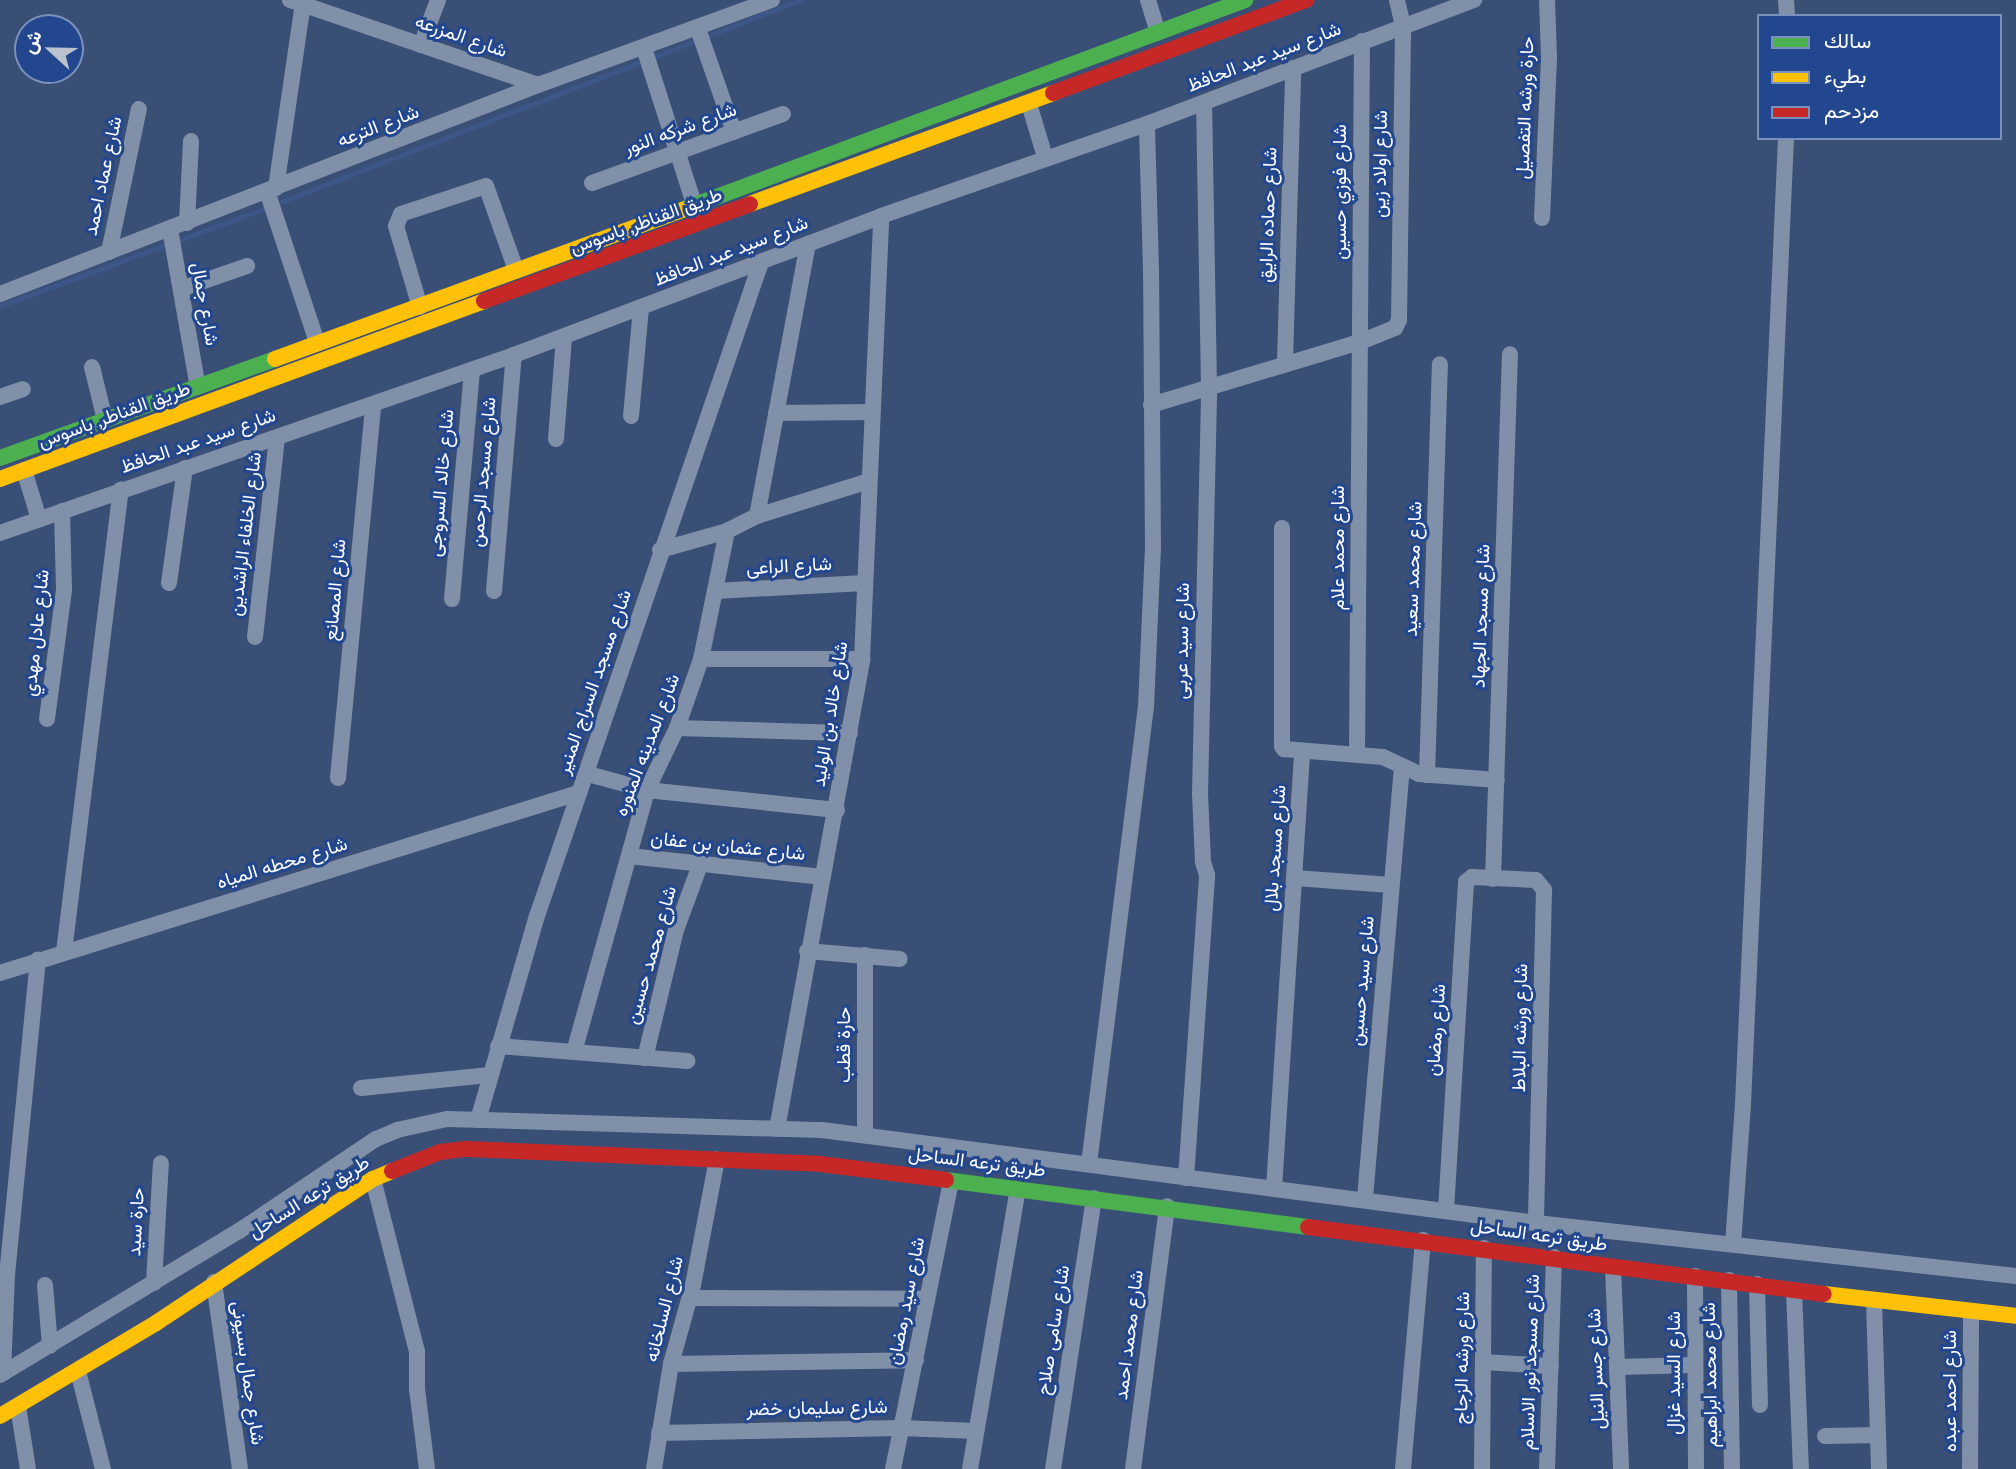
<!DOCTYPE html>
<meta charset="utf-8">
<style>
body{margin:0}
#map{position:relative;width:2016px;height:1469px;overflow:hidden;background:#3a4f76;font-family:"PT Sans",Vazirmatn,sans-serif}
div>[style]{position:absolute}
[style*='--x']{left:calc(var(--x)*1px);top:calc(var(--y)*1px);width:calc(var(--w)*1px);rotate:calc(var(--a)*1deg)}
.stream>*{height:5px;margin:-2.5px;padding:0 2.5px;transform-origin:2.5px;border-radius:2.5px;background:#3c5688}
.street>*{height:16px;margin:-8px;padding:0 8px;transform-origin:8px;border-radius:8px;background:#8190a9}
.fast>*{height:16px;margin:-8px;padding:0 8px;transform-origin:8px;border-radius:8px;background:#4caf50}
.slow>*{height:16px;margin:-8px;padding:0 8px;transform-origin:8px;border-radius:8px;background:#ffc107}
.jam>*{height:16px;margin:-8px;padding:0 8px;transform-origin:8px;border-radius:8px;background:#c62828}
span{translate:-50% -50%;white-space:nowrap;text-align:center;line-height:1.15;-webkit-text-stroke:6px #22478e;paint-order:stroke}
.street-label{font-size:19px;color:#fff}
.legend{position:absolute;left:1757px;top:14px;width:245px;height:126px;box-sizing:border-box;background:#22478e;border:2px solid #7a91bb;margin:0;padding:9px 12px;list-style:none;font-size:21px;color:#fff}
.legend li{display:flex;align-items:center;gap:14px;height:35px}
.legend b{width:35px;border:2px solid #7a91bb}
.north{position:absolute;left:14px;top:14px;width:70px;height:70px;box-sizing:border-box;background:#22478e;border:2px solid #7a91bb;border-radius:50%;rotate:292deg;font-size:19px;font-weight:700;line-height:28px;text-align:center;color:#fff}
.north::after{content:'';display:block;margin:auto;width:24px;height:32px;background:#bac1cf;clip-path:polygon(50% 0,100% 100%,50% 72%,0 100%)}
</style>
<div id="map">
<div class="stream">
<i style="--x:0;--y:306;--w:266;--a:-20.2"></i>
<i style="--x:250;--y:214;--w:590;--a:-21.26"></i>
</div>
<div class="street">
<i style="--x:290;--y:0;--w:262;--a:18.9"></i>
<i style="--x:1148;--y:0;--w:34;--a:73"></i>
<i style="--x:1786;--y:0;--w:16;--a:86"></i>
<i style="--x:698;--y:29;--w:109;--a:70.7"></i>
<i style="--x:421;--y:45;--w:48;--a:-69.3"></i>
<i style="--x:644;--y:48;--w:164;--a:72.2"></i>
<i style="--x:1029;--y:104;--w:55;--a:73.2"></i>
<i style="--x:592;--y:183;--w:203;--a:-19.9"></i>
<i style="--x:276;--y:188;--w:186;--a:-81.7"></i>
<i style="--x:267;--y:191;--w:159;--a:71.7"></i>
<i style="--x:1542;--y:218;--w:161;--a:-87.5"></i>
<i style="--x:1549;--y:57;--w:57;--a:-92"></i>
<i style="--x:187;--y:223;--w:82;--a:-87.2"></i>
<i style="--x:170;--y:229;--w:160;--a:80"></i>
<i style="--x:109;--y:252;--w:146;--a:-78.2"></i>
<i style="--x:181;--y:289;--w:70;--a:-19.2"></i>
<i style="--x:0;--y:294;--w:577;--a:-21.23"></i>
<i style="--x:538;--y:85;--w:249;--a:-20"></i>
<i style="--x:420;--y:307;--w:84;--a:-106.5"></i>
<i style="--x:396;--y:226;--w:13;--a:-67"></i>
<i style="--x:401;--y:214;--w:89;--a:-18.2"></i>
<i style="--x:486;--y:186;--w:89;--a:70.3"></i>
<i style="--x:1285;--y:363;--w:295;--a:-88.4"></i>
<i style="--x:92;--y:367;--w:55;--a:76.2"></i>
<i style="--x:0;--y:397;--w:24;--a:-19"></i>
<i style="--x:1151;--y:405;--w:218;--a:-16.8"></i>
<i style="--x:1360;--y:342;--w:38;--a:-22"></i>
<i style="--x:1395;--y:328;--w:9;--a:-63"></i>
<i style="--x:1399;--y:320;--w:294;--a:-89.2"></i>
<i style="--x:1403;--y:26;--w:27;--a:-103"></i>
<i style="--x:776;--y:413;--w:96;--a:-0.6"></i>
<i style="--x:631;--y:416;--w:108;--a:-84.7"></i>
<i style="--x:556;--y:439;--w:102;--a:-85.5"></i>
<i style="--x:24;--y:470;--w:51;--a:73"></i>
<i style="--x:757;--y:516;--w:277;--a:-79.4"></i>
<i style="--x:1282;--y:528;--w:218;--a:90"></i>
<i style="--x:1282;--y:746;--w:4;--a:56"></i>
<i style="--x:1284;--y:749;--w:99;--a:4.6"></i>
<i style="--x:1383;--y:757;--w:40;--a:25"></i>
<i style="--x:1419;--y:774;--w:78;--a:4.4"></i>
<i style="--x:0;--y:533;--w:544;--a:-19.1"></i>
<i style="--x:514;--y:355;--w:392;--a:-20.7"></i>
<i style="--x:881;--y:216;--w:281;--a:-19.1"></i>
<i style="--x:1147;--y:124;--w:350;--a:-20.8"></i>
<i style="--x:660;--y:550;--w:70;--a:-15.8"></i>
<i style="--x:727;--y:531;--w:34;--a:-27"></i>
<i style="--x:757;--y:516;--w:117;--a:-17.4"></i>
<i style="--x:169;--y:583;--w:116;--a:-82.1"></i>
<i style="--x:494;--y:591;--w:237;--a:-85.2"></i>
<i style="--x:715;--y:591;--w:150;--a:-3.1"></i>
<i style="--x:452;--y:599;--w:230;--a:-85"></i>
<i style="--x:255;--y:637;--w:201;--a:-83.7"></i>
<i style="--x:701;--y:659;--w:161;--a:0"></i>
<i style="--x:47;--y:719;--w:131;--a:-82.5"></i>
<i style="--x:64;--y:589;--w:78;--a:-91.5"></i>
<i style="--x:677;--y:728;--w:173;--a:1.7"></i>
<i style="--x:1357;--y:755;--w:714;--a:-89.6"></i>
<i style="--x:588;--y:774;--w:61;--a:15.2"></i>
<i style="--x:647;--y:790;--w:191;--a:6"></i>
<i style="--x:1427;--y:775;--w:411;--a:-88.2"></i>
<i style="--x:338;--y:778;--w:375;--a:-84.6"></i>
<i style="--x:629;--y:856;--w:195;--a:6.2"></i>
<i style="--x:1295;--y:878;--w:96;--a:4.2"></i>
<i style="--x:1493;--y:879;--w:525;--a:-88.15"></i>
<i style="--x:807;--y:951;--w:93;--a:4.9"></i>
<i style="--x:64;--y:952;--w:466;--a:-83"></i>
<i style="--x:0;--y:973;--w:605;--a:-17.3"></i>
<i style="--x:498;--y:1046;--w:190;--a:4.5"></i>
<i style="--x:574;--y:1052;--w:272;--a:-74.4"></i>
<i style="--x:647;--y:790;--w:69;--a:-64.2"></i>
<i style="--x:677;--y:728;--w:73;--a:-70.8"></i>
<i style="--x:701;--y:659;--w:131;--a:-78.5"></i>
<i style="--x:645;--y:1058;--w:132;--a:-76.4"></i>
<i style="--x:676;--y:930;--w:69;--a:-69.7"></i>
<i style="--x:361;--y:1088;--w:130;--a:-5.8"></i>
<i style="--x:478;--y:1120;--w:212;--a:-73.9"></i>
<i style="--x:537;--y:916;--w:691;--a:-71.09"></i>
<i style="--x:777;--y:1129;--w:478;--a:-79.7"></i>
<i style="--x:862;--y:659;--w:443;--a:-87.5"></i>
<i style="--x:865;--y:1135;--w:180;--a:-90"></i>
<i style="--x:1089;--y:1164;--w:461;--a:-82.9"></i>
<i style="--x:1146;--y:707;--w:158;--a:-87.5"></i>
<i style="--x:1153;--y:549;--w:278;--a:-90.4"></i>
<i style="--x:1151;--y:271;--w:147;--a:-91.6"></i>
<i style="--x:1186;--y:1178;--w:304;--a:-86"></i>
<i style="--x:1207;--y:875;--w:14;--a:-107"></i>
<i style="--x:1203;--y:862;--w:68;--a:-92.5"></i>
<i style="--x:1200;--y:794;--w:407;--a:-88.7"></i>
<i style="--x:1209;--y:387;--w:284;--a:-91"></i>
<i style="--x:373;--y:1179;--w:178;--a:75.7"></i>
<i style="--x:417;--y:1351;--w:38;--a:90"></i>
<i style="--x:417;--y:1389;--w:81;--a:82.9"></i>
<i style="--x:1274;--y:1188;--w:437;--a:-86.3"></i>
<i style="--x:1365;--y:1198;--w:433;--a:-85.1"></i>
<i style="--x:1446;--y:1210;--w:329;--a:-86.5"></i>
<i style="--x:1466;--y:882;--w:8;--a:-40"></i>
<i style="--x:1472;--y:877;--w:64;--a:2.7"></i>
<i style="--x:1536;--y:880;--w:13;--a:51"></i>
<i style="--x:1544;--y:890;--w:333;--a:91.4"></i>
<i style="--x:1733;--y:1244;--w:140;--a:-85.9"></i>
<i style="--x:1743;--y:1104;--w:967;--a:-87.45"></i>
<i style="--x:1613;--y:1267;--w:202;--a:87.7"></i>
<i style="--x:1695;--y:1276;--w:193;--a:89.7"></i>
<i style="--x:1729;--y:1280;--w:189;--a:89.1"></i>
<i style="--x:214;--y:1282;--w:189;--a:82.1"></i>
<i style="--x:154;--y:1283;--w:120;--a:-86.7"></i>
<i style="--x:1757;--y:1284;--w:121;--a:88.6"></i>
<i style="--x:45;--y:1285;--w:61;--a:85.3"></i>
<i style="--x:1794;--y:1290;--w:179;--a:87.8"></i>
<i style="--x:690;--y:1298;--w:237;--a:0.2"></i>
<i style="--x:1874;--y:1300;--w:169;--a:88.3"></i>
<i style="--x:1483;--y:1362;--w:68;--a:3.4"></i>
<i style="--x:671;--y:1364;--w:245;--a:-0.9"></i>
<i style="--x:1617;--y:1367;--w:78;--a:-1.5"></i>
<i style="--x:78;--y:1371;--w:101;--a:75.7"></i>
<i style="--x:3;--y:1373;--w:98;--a:-87.7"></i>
<i style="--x:7;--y:1275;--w:317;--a:-84.4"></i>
<i style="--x:0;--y:1375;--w:279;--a:-31.1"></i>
<i style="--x:239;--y:1231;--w:165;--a:-33.9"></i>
<i style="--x:376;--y:1139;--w:23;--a:-23"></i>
<i style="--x:397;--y:1130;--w:51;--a:-12.4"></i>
<i style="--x:447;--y:1119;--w:375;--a:1.7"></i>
<i style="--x:822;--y:1130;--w:720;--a:7.42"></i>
<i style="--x:1536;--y:1223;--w:483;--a:6.3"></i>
<i style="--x:18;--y:1406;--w:64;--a:81"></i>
<i style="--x:659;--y:1433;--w:242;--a:-1.2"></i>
<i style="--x:901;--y:1428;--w:75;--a:2.3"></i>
<i style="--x:1825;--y:1436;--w:53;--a:-1.1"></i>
<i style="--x:654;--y:1469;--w:106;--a:-80.8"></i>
<i style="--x:671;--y:1364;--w:82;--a:-74.4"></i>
<i style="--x:693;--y:1285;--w:128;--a:-79.2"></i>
<i style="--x:893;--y:1469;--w:293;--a:-78.6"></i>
<i style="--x:970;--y:1469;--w:284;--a:-80.3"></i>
<i style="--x:1053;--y:1469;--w:274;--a:-81.4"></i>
<i style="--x:1133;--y:1469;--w:265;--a:-82.6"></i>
<i style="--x:1403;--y:1469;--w:230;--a:-85"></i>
<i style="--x:1482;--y:1469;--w:221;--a:-89.5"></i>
<i style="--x:1547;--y:1469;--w:212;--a:-88.1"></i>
<i style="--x:1970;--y:1469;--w:156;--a:-89.6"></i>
</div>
<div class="fast">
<i style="--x:684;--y:209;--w:599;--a:-20.43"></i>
<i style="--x:0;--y:458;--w:292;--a:-19.8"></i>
<i style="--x:946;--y:1180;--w:365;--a:7.4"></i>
</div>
<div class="slow">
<i style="--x:750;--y:204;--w:323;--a:-20.1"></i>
<i style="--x:275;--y:359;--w:436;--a:-20.1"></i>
<i style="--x:0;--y:479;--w:516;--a:-20.19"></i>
<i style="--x:1824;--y:1294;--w:193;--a:6.5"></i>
<i style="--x:0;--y:1416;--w:182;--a:-30.8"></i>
<i style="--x:156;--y:1323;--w:260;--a:-33.6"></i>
<i style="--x:373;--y:1179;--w:21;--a:-23"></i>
</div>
<div class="jam">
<i style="--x:1053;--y:93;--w:270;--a:-20.2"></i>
<i style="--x:484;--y:301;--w:283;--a:-20"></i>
<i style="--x:392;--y:1171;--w:52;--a:-21.6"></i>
<i style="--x:440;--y:1152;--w:26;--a:-7"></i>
<i style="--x:466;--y:1149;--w:354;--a:2.4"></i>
<i style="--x:820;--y:1164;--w:127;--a:7.2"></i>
<i style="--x:1308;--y:1227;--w:520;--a:7.4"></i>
</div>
<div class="street-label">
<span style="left:461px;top:36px;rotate:19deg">شارع المزرعه</span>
<span style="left:1264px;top:57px;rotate:-21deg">شارع سيد عبد الحافظ</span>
<span style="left:1525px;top:108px;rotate:-88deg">حارة ورشه التفصيل</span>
<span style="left:378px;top:126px;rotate:-21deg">شارع الترعه</span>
<span style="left:680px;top:129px;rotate:-20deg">شارع شركه النور</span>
<span style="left:1380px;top:164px;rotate:-89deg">شارع اولاد زين</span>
<span style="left:103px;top:176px;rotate:-78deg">شارع عماد احمد</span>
<span style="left:1340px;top:192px;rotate:-90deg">شارع فوزي حسين</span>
<span style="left:1268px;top:215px;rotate:-88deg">شارع حماده الرايق</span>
<span style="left:646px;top:221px;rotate:-20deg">طريق القناطر, باسوس</span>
<span style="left:731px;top:251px;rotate:-21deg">شارع سيد عبد الحافظ</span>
<span style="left:205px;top:304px;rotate:80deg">شارع جمال</span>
<span style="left:114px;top:415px;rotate:-20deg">طريق القناطر, باسوس</span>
<span style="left:198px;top:441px;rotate:-19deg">شارع سيد عبد الحافظ</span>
<span style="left:483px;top:472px;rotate:-85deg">شارع مسجد الرحمن</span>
<span style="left:441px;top:483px;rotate:-85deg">شارع خالد السروجى</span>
<span style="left:245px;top:534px;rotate:-83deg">شارع الخلفاء الراشدين</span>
<span style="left:1338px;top:548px;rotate:-90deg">شارع محمد علام</span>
<span style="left:789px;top:566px;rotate:-3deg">شارع الراعى</span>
<span style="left:1413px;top:569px;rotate:-88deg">شارع محمد سعيد</span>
<span style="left:335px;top:590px;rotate:-85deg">شارع المصانع</span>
<span style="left:1481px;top:616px;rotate:-88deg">شارع مسجد الجهاد</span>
<span style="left:36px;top:633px;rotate:-84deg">شارع عادل مهدي</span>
<span style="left:1182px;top:641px;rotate:-89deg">شارع سيد عربى</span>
<span style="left:594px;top:682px;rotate:-71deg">شارع مسجد السراج المنير</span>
<span style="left:830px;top:714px;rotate:-81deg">شارع خالد بن الوليد</span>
<span style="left:647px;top:745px;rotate:-69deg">شارع المدينه المنوره</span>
<span style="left:728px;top:846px;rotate:6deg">شارع عثمان بن عفان</span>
<span style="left:1275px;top:848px;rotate:-86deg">شارع مسجد بلال</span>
<span style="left:282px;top:863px;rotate:-17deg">شارع محطه المياه</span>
<span style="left:651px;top:955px;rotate:-74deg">شارع محمد حسين</span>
<span style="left:1362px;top:981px;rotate:-85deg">شارع سيد حسين</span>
<span style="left:1520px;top:1028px;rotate:-89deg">شارع ورشه البلاط</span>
<span style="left:1436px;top:1030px;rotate:-86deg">شارع رمضان</span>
<span style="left:844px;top:1045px;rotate:-90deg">حارة قطب</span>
<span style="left:977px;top:1162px;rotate:7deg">طريق ترعه الساحل</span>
<span style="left:309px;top:1197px;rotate:-32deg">طريق ترعه الساحل</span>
<span style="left:136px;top:1222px;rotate:-87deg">حارة سيد</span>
<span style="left:1539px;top:1235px;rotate:8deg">طريق ترعه الساحل</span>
<span style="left:906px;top:1301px;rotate:-79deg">شارع سيد رمضان</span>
<span style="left:664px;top:1309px;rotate:-76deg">شارع السلخانه</span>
<span style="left:1053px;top:1330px;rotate:-81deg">شارع سامى صلاح</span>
<span style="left:1129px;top:1335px;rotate:-83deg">شارع محمد احمد</span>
<span style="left:1462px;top:1358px;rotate:-89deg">شارع ورشه الزجاج</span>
<span style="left:1530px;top:1362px;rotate:-88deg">شارع مسجد نور الاسلام</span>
<span style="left:1596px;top:1369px;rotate:-92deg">شارع جسر النيل</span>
<span style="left:248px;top:1373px;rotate:82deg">شارع جمال بسيونى</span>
<span style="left:1674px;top:1373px;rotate:-90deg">شارع السيد غزال</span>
<span style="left:1710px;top:1375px;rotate:-91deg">شارع محمد ابراهيم</span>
<span style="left:1950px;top:1391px;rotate:-90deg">شارع احمد عبده</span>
<span style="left:817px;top:1408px;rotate:-1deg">شارع سليمان خضر</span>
</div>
<ul class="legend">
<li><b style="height:9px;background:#4caf50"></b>سالك</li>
<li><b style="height:9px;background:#ffc107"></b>بطيء</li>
<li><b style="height:9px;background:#c62828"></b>مزدحم</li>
</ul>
<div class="north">ش</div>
</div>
